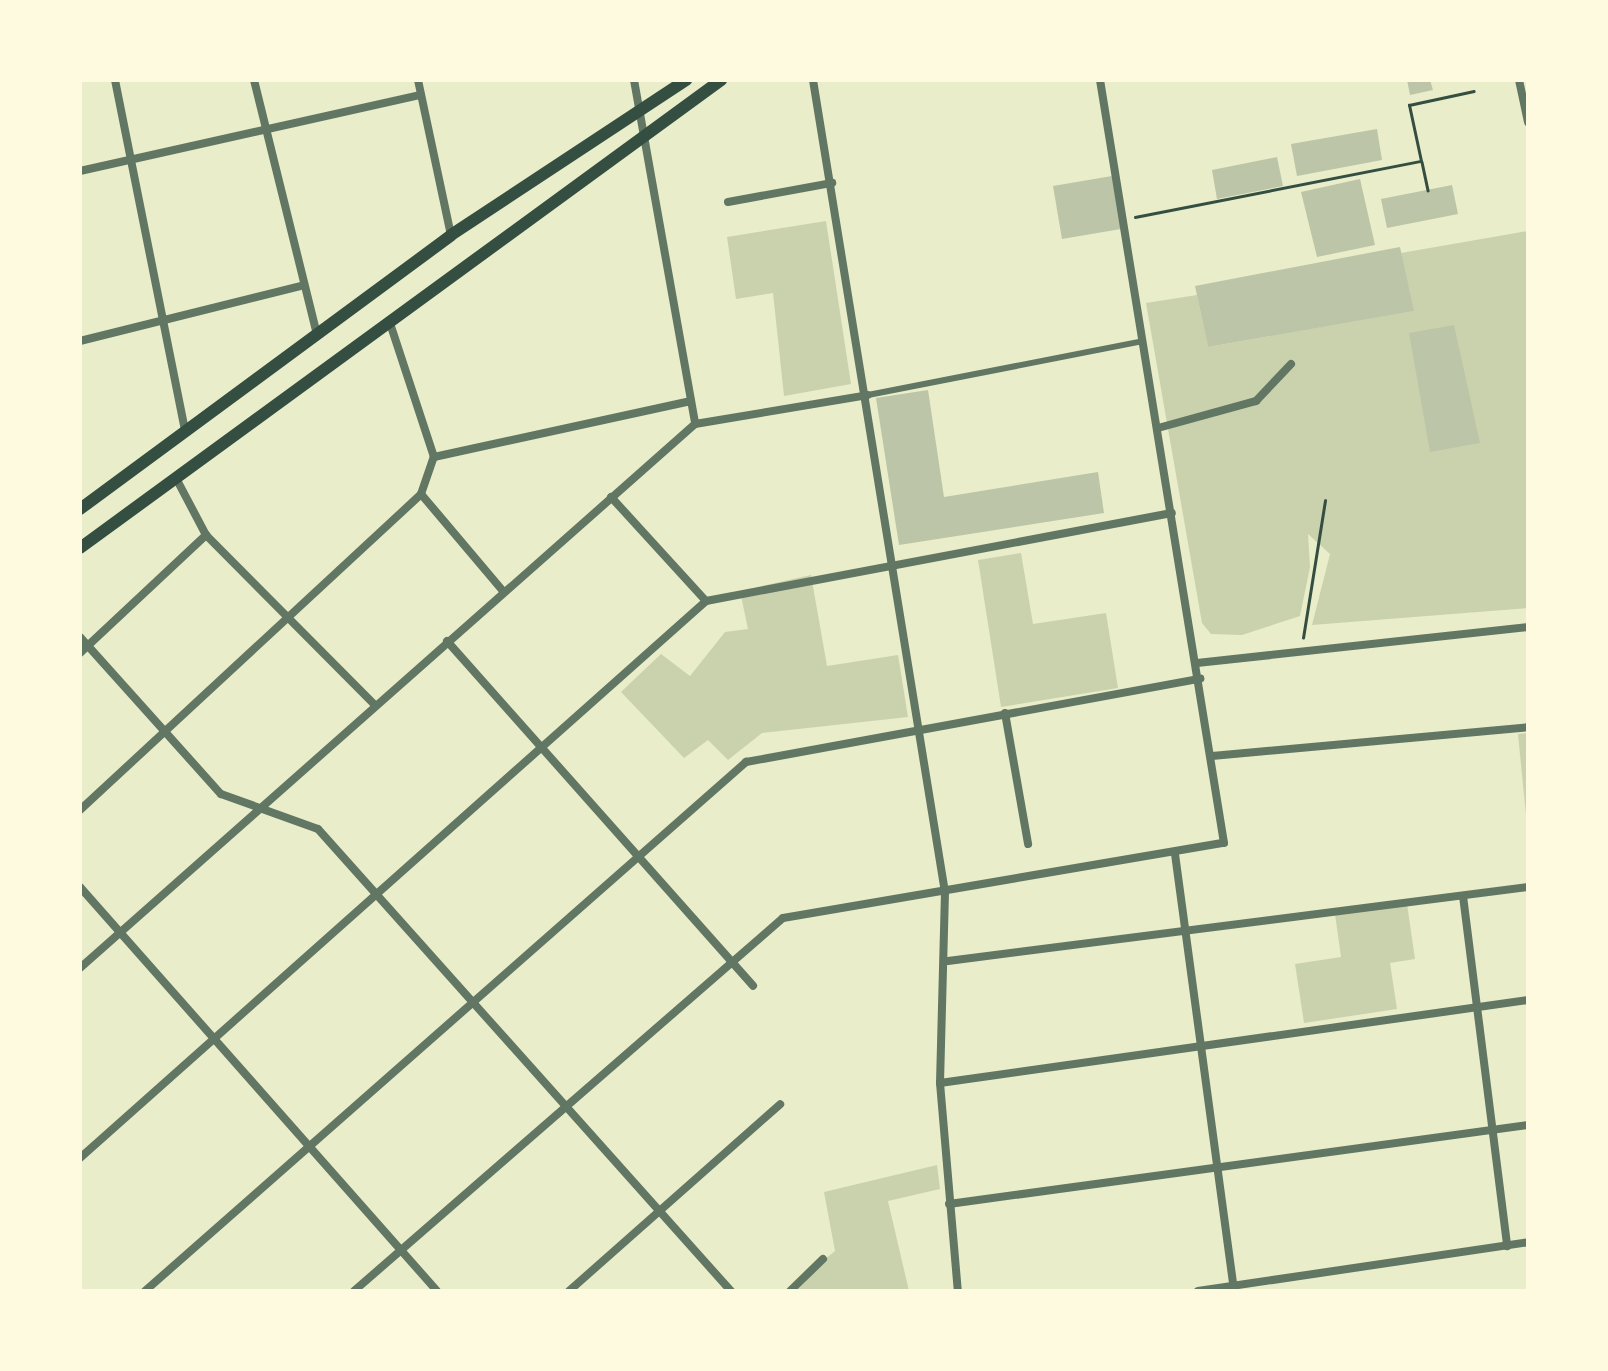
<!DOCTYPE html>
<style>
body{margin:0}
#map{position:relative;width:1608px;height:1371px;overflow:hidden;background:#e9edc9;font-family:"IBM Plex Serif",serif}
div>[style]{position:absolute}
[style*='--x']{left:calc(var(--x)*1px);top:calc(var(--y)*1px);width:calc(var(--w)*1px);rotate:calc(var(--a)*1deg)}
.green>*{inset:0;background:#cad2ad}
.building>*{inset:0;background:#bcc5a7}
.path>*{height:2.5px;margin:-1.25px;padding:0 1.25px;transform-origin:1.25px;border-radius:1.25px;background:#344e41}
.pedestrian>*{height:6px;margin:-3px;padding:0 3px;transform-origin:3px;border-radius:3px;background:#617663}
.minor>*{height:8px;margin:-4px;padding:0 4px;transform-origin:4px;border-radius:4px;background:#617663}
.primary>*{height:12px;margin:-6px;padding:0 6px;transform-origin:6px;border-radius:6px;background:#344e41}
span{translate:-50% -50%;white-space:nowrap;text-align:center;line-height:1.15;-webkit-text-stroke:10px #fefae0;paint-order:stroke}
.frame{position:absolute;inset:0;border:82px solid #fefae0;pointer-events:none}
</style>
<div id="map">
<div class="green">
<i style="clip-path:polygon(826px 221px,851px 384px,784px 396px,773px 293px,736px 299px,727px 237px)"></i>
<i style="clip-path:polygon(1528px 231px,1528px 608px,1312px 625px,1330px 554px,1308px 534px,1310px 567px,1300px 616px,1242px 635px,1211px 634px,1202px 623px,1146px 303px,1197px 295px,1208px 347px,1413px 311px,1401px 253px)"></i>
<i style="clip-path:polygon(1021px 553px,1033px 624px,1106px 613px,1118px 688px,1001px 707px,978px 560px)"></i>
<i style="clip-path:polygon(811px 575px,827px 666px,898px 655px,908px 717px,762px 733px,728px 760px,708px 740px,684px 758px,621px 692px,661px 654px,690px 676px,725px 632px,748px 629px,740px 591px)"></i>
<i style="clip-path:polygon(1528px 733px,1528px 824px,1527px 825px,1518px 734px)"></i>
<i style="clip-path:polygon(1407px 904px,1415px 959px,1390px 963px,1397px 1009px,1304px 1023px,1295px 964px,1341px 957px,1335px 914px)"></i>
<i style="clip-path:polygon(937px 1165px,940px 1189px,888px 1201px,909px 1291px,786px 1291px,835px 1251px,824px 1192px)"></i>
</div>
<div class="building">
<i style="clip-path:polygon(1407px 80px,1430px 80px,1433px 90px,1410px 95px)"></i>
<i style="clip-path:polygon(1377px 129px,1382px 160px,1297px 176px,1291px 144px)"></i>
<i style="clip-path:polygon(1277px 157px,1283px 186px,1217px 199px,1212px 170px)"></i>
<i style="clip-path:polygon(1112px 176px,1121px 229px,1062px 239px,1053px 186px)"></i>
<i style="clip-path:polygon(1360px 179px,1375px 245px,1317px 257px,1301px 192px)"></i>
<i style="clip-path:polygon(1452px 185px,1458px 214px,1387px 228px,1381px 199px)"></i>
<i style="clip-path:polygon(1400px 247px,1414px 311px,1208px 347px,1195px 286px)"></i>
<i style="clip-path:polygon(1454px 325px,1480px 443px,1430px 452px,1409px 333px)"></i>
<i style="clip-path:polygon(928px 390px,944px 497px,1098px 472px,1104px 513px,899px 545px,876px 398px)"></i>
</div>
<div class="path">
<i style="--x:1422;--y:162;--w:29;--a:78"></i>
<i style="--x:1135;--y:217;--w:291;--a:-11.1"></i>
<i style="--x:1421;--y:161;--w:57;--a:-102.1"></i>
<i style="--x:1409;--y:105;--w:66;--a:-12.2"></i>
<i style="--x:1303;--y:638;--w:139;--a:-80.9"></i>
</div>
<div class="pedestrian">
<i style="--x:868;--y:395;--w:280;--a:-11.1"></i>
</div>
<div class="minor">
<i style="--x:115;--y:80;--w:353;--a:78.7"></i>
<i style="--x:254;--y:80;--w:259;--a:76.1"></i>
<i style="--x:418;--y:80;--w:158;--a:78"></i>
<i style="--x:634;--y:80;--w:349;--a:79.9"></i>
<i style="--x:813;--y:80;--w:823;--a:80.77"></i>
<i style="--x:945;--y:892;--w:191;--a:91.5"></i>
<i style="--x:940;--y:1083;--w:209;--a:85.1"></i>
<i style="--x:1519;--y:80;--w:43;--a:77.9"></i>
<i style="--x:80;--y:171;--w:349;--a:-12.6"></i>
<i style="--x:728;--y:202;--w:106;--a:-10.4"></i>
<i style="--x:80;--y:341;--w:227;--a:-14"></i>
<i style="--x:695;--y:424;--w:175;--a:-9.5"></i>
<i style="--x:1158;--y:428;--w:102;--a:-15.4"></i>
<i style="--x:1256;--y:401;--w:51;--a:-46.6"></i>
<i style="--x:434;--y:457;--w:263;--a:-12.3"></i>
<i style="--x:177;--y:480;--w:62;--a:62.2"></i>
<i style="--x:206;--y:535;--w:240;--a:45.2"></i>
<i style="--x:421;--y:494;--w:126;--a:49.8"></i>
<i style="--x:611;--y:497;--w:141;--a:47.6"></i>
<i style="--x:80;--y:637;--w:211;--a:48.1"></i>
<i style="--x:221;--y:794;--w:103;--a:19.8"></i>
<i style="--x:318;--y:829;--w:620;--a:48.21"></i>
<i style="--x:447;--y:641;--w:461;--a:48.4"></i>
<i style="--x:80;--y:653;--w:173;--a:-43.1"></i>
<i style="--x:1197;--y:663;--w:333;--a:-6.2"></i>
<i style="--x:1005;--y:713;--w:133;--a:80"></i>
<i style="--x:1212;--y:756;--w:317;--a:-5.2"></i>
<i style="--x:80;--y:810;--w:465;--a:-42.8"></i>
<i style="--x:421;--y:494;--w:39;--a:-71"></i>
<i style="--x:434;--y:457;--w:138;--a:-108.2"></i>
<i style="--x:1175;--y:854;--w:441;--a:82.3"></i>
<i style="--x:80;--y:887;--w:539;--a:48.53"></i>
<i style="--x:1463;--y:896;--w:353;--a:82.8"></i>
<i style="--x:948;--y:961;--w:585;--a:-7.27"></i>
<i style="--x:80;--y:968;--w:821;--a:-41.49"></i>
<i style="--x:940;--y:1083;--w:594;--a:-8.03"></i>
<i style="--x:80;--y:1158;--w:838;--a:-41.66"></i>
<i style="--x:706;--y:601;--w:474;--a:-10.7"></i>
<i style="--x:949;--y:1204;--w:584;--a:-7.77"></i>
<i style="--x:145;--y:1291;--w:801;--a:-41.35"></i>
<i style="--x:746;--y:762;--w:462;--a:-10.4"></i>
<i style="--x:354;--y:1291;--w:568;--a:-41.01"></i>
<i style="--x:783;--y:918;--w:447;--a:-9.7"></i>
<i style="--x:1224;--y:843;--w:773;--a:-99.23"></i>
<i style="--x:569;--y:1291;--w:282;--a:-41.5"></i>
<i style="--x:790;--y:1291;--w:46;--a:-44.1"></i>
<i style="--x:1198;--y:1291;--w:334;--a:-8.4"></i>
</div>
<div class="primary">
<i style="--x:80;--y:509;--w:461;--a:-36.4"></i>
<i style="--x:451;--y:235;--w:282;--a:-33.4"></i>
<i style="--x:80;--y:548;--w:794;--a:-36.13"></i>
</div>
<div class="frame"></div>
</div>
